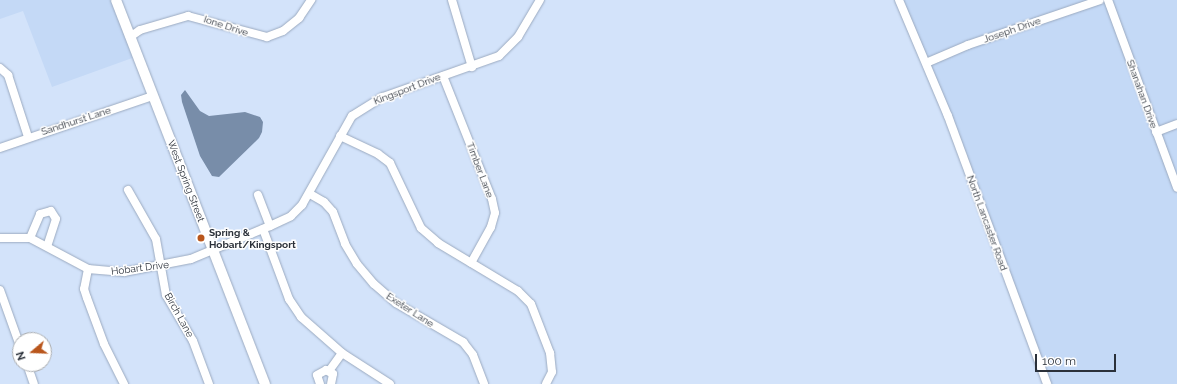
<!DOCTYPE html>
<style>
body{margin:0}
#map{position:relative;width:1177px;height:384px;overflow:hidden;background:#d3e3fa;font-family:Raleway,sans-serif}
div>[style]{position:absolute}
[style*='--x']{left:calc(var(--x)*1px);top:calc(var(--y)*1px);width:calc(var(--w)*1px);rotate:calc(var(--a)*1deg)}
.built>*{inset:0;background:#c4d9f6}
.water>*{inset:0;background:#788da9}
.roads{filter:drop-shadow(0 0 1px #9baac0) drop-shadow(0 0 1px #9baac0)}
.minor>*{height:8px;margin:-4px;padding:0 4px;transform-origin:4px;border-radius:4px;background:#fff}
.major>*{height:10px;margin:-5px;padding:0 5px;transform-origin:5px;border-radius:5px;background:#fff}
.dots>*{width:11px;height:11px;translate:-50% -50%;box-sizing:border-box;border:2px solid #fff;border-radius:50%}
span{translate:-50% -50%;white-space:nowrap;text-align:center;line-height:1.15;-webkit-text-stroke:3px #fff;paint-order:stroke}
.street-label{font-size:10px;color:#2b313a}
.poi-label{font-size:10px;color:#2b313a;font-weight:700}
.left{translate:0 -50%;text-align:left}
.north{position:absolute;left:12px;top:332px;width:40px;height:40px;box-sizing:border-box;background:#fff;border:1px solid #aaadb0;border-radius:50%;rotate:251deg;font-size:11px;font-weight:700;line-height:16px;text-align:center;color:#2b313a}
.north::after{content:'';display:block;margin:auto;width:14px;height:18px;background:#b9561c;clip-path:polygon(50% 0,100% 100%,50% 72%,0 100%)}
.scale{position:absolute;left:1035px;top:354px;width:81px;height:18px;box-sizing:border-box;border:2px solid #2b313a;border-top:0;padding-left:5px;font-size:12px;line-height:14px;white-space:nowrap;color:#2b313a;-webkit-text-stroke:3px #fff;paint-order:stroke}
</style>
<div id="map">
<div class="built">
<i style="clip-path:polygon(0 0,114px 0,135px 57px,52px 87px,23px 11px,0 19px)"></i>
<i style="clip-path:polygon(902px 0,1177px 0,1177px 384px,1048px 384px)"></i>
</div>
<div class="water">
<i style="clip-path:polygon(185px 90px,200px 111px,209px 116px,245px 112px,260px 117px,263px 122px,262px 132px,259px 138px,219px 177px,212px 176px,200px 156px,182px 102px,181px 95px)"></i>
</div>
<div class="roads">
<div class="minor">
<i style="--x:452;--y:0;--w:70;--a:73.4"></i>
<i style="--x:899;--y:0;--w:126;--a:67.1"></i>
<i style="--x:948;--y:116;--w:286;--a:69.7"></i>
<i style="--x:1108;--y:0;--w:200;--a:69.8"></i>
<i style="--x:130;--y:37;--w:12;--a:-35"></i>
<i style="--x:140;--y:30;--w:50;--a:-16.3"></i>
<i style="--x:188;--y:16;--w:82;--a:14.9"></i>
<i style="--x:267;--y:37;--w:17;--a:-21"></i>
<i style="--x:283;--y:31;--w:21;--a:-39"></i>
<i style="--x:299;--y:18;--w:22;--a:-56"></i>
<i style="--x:926;--y:63;--w:46;--a:-23.2"></i>
<i style="--x:968;--y:45;--w:139;--a:-18.8"></i>
<i style="--x:0;--y:68;--w:11;--a:41"></i>
<i style="--x:8;--y:75;--w:65;--a:72.1"></i>
<i style="--x:443;--y:76;--w:132;--a:68.3"></i>
<i style="--x:492;--y:199;--w:14;--a:78"></i>
<i style="--x:495;--y:213;--w:15;--a:106"></i>
<i style="--x:491;--y:227;--w:41;--a:119.1"></i>
<i style="--x:1156;--y:132;--w:22;--a:-21"></i>
<i style="--x:340;--y:136;--w:42;--a:25.3"></i>
<i style="--x:378;--y:154;--w:15;--a:37"></i>
<i style="--x:390;--y:163;--w:72;--a:64.5"></i>
<i style="--x:421;--y:228;--w:23;--a:41"></i>
<i style="--x:438;--y:243;--w:93;--a:31"></i>
<i style="--x:518;--y:291;--w:18;--a:45"></i>
<i style="--x:531;--y:304;--w:53;--a:68.8"></i>
<i style="--x:550;--y:353;--w:19;--a:84"></i>
<i style="--x:552;--y:372;--w:13;--a:117"></i>
<i style="--x:0;--y:148;--w:162;--a:-18.8"></i>
<i style="--x:128;--y:190;--w:56;--a:60.3"></i>
<i style="--x:156;--y:239;--w:57;--a:79.9"></i>
<i style="--x:166;--y:295;--w:53;--a:59.6"></i>
<i style="--x:193;--y:341;--w:46;--a:69.6"></i>
<i style="--x:310;--y:194;--w:16;--a:30"></i>
<i style="--x:324;--y:202;--w:13;--a:48"></i>
<i style="--x:333;--y:212;--w:34;--a:69"></i>
<i style="--x:345;--y:244;--w:23;--a:59"></i>
<i style="--x:357;--y:264;--w:26;--a:50"></i>
<i style="--x:374;--y:284;--w:29;--a:41"></i>
<i style="--x:396;--y:303;--w:78;--a:30.2"></i>
<i style="--x:463;--y:342;--w:16;--a:52"></i>
<i style="--x:473;--y:355;--w:31;--a:69"></i>
<i style="--x:258;--y:195;--w:33;--a:69"></i>
<i style="--x:263;--y:229;--w:75;--a:69.6"></i>
<i style="--x:289;--y:299;--w:22;--a:56"></i>
<i style="--x:301;--y:317;--w:55;--a:41.3"></i>
<i style="--x:342;--y:353;--w:57;--a:32.9"></i>
<i style="--x:0;--y:238;--w:30;--a:0"></i>
<i style="--x:30;--y:238;--w:66;--a:28.1"></i>
<i style="--x:88;--y:269;--w:36;--a:5"></i>
<i style="--x:124;--y:272;--w:68;--a:-11"></i>
<i style="--x:191;--y:259;--w:86;--a:-22.7"></i>
<i style="--x:270;--y:226;--w:23;--a:-25"></i>
<i style="--x:291;--y:216;--w:16;--a:-45"></i>
<i style="--x:302;--y:205;--w:102;--a:-60.7"></i>
<i style="--x:352;--y:116;--w:36;--a:-32"></i>
<i style="--x:383;--y:97;--w:123;--a:-19.5"></i>
<i style="--x:499;--y:56;--w:27;--a:-45"></i>
<i style="--x:518;--y:37;--w:43;--a:-59.3"></i>
<i style="--x:30;--y:238;--w:26;--a:-67"></i>
<i style="--x:40;--y:214;--w:11;--a:-15"></i>
<i style="--x:51;--y:211;--w:9;--a:58"></i>
<i style="--x:56;--y:219;--w:28;--a:108"></i>
<i style="--x:88;--y:269;--w:20;--a:101"></i>
<i style="--x:84;--y:289;--w:9;--a:72"></i>
<i style="--x:87;--y:298;--w:49;--a:69.7"></i>
<i style="--x:104;--y:344;--w:45;--a:63.4"></i>
<i style="--x:0;--y:290;--w:59;--a:70.3"></i>
<i style="--x:27;--y:364;--w:21;--a:71"></i>
<i style="--x:329;--y:371;--w:22;--a:-54"></i>
<i style="--x:320;--y:384;--w:9;--a:-108"></i>
<i style="--x:317;--y:375;--w:10;--a:-29"></i>
<i style="--x:326;--y:370;--w:8;--a:30"></i>
<i style="--x:333;--y:374;--w:10;--a:101"></i>
</div>
<div class="major">
<i style="--x:116;--y:0;--w:412;--a:68.8"></i>
</div>
</div>
<div class="dots">
<i style="left:201px;top:238px;background:#b9561c"></i>
</div>
<div class="street-label">
<span style="left:226px;top:26px;rotate:18deg">Ione Drive</span>
<span style="left:1012px;top:30px;rotate:-19deg">Joseph Drive</span>
<span style="left:407px;top:89px;rotate:-21deg">Kingsport Drive</span>
<span style="left:1142px;top:94px;rotate:70deg">Shanahan Drive</span>
<span style="left:76px;top:121px;rotate:-18deg">Sandhurst Lane</span>
<span style="left:480px;top:170px;rotate:69deg">Timber Lane</span>
<span style="left:186px;top:181px;rotate:69deg">West Spring Street</span>
<span style="left:987px;top:223px;rotate:70deg">North Lancaster Road</span>
<span style="left:140px;top:268px;rotate:-7deg">Hobart Drive</span>
<span style="left:410px;top:310px;rotate:33deg">Exeter Lane</span>
<span style="left:179px;top:315px;rotate:61deg">Birch Lane</span>
</div>
<div class="poi-label">
<span class="left" style="left:209px;top:238px">Spring &amp;<br>Hobart/Kingsport</span>
</div>
<div class="north">N</div>
<div class="scale">100 m</div>
</div>
